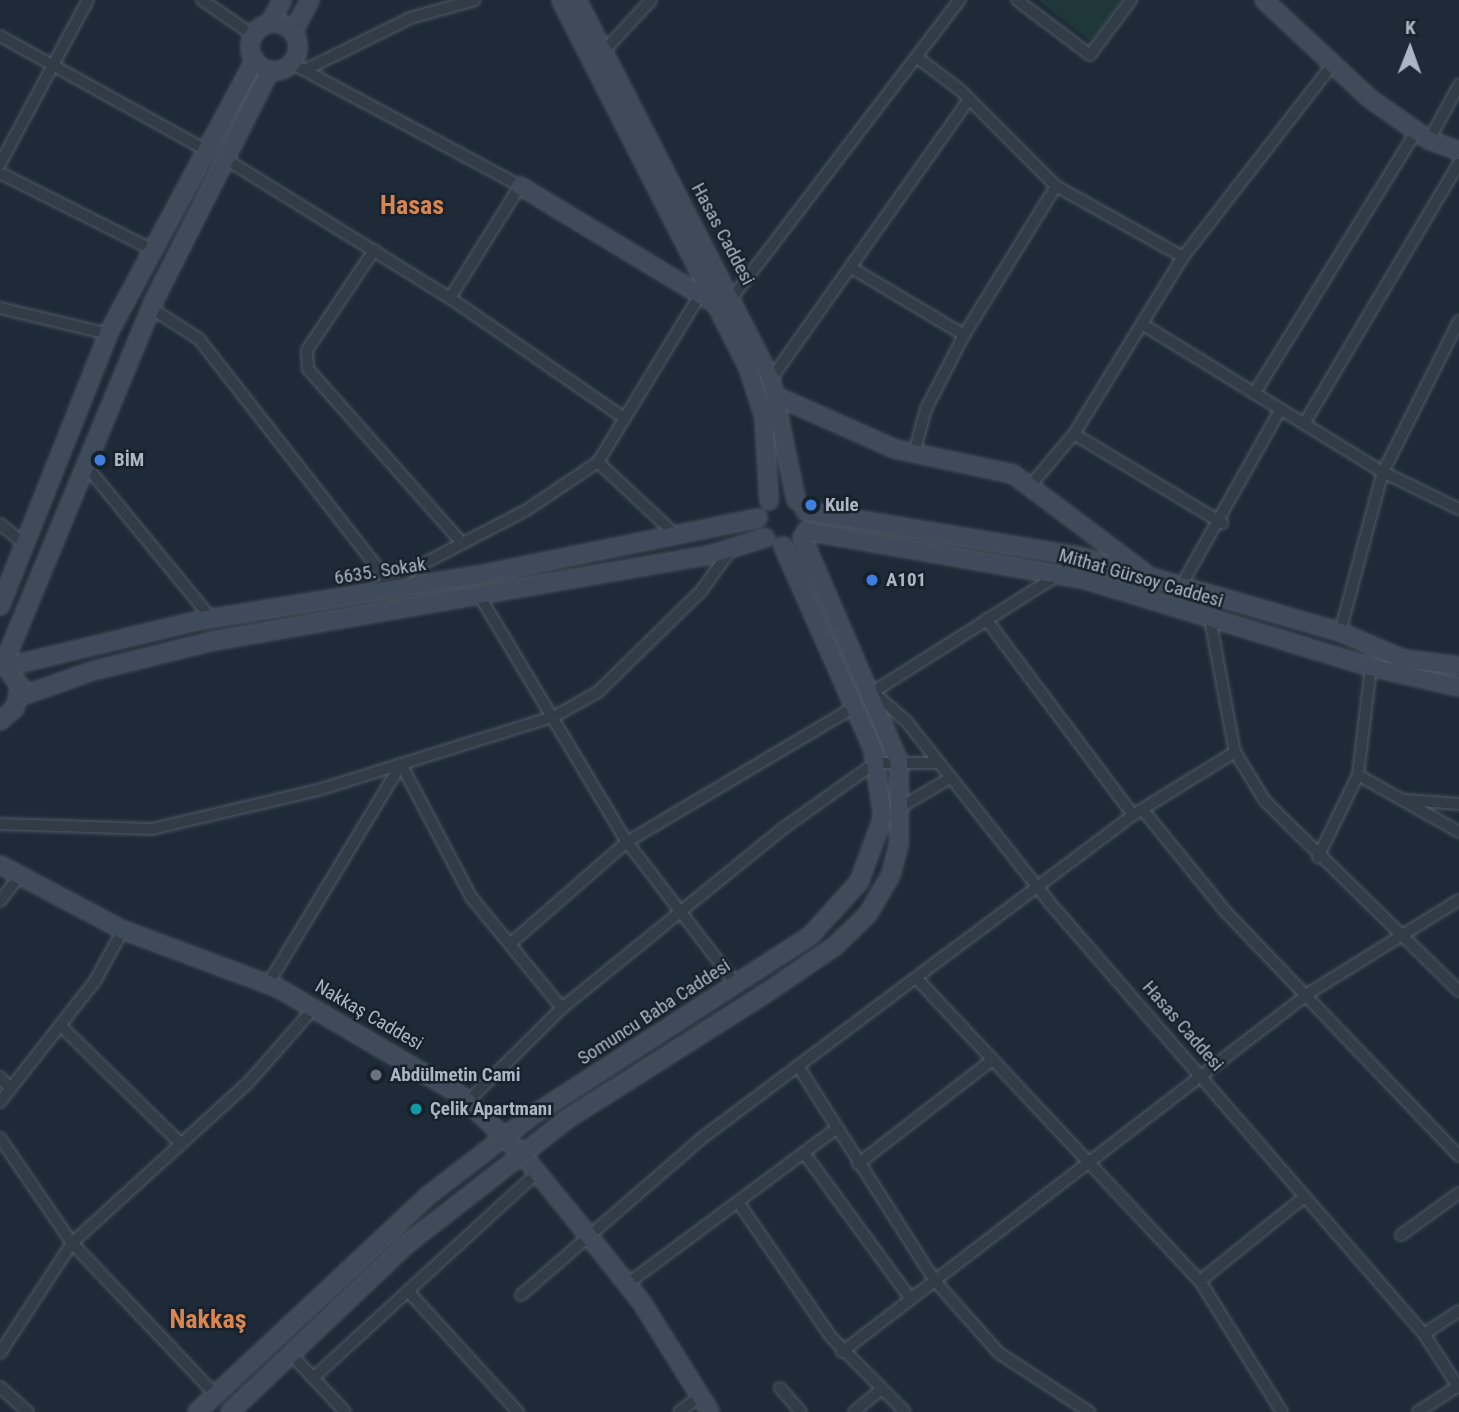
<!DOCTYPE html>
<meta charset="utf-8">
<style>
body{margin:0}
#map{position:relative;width:1459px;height:1412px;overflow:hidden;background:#1e2a37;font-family:"Roboto Condensed",sans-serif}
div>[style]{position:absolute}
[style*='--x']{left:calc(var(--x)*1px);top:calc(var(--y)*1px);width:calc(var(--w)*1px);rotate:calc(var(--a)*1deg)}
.green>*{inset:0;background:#1f3738}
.roads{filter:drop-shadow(0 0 2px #4f5966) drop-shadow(0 0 2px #4f5966)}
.street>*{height:10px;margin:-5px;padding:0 5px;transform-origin:5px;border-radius:5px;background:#313c47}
.secondary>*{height:16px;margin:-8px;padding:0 8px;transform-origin:8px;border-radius:8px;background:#3f4b5b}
.secondary>.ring{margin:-8px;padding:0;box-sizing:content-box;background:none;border:16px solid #3f4b5b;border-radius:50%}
.dots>*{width:19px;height:19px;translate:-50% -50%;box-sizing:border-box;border:4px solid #17212b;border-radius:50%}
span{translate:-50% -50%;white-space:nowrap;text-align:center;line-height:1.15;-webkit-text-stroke:5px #17212b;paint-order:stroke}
.street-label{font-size:19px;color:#abb6c5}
.poi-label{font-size:19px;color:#abb6c5;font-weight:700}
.left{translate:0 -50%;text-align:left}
.district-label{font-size:26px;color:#da8450;font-weight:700}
.north{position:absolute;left:1375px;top:14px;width:70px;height:70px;-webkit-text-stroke:5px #17212b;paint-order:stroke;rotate:1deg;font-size:19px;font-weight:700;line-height:28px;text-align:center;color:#abb6c5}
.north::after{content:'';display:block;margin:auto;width:24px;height:32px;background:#abb6c5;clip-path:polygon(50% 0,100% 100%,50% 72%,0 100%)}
</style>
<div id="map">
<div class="green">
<i style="clip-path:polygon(1038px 0,1120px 0,1121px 1px,1091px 42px)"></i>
</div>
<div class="roads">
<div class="street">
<i style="--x:202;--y:0;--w:62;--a:34.5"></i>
<i style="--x:1017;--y:0;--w:91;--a:37"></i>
<i style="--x:1090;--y:55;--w:69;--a:-53.3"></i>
<i style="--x:0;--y:36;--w:233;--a:29"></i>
<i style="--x:602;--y:53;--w:72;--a:-47.2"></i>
<i style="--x:919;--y:59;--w:51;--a:37.1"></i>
<i style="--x:960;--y:90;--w:136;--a:45"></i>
<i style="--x:1056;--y:186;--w:145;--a:29.2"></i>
<i style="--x:291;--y:63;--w:260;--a:28.2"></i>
<i style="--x:520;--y:186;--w:132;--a:122"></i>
<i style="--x:305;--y:70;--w:117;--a:-26.3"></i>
<i style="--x:410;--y:18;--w:67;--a:-15.5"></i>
<i style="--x:1429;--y:140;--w:63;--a:-61.4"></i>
<i style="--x:224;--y:158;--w:266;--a:31.8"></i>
<i style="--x:450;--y:298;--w:211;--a:34.6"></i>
<i style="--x:0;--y:164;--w:186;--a:-61.8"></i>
<i style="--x:0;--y:173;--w:169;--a:26.7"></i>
<i style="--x:374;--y:250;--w:120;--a:123.8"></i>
<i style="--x:307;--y:350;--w:19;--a:87"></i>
<i style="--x:308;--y:369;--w:231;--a:48.5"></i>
<i style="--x:850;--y:267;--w:133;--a:30.8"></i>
<i style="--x:964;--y:335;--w:83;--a:117.2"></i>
<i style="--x:926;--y:409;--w:46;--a:105.3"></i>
<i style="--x:728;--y:303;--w:382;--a:-52.6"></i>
<i style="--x:0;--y:308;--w:111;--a:13.5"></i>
<i style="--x:151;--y:308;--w:57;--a:32.9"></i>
<i style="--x:199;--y:339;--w:306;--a:52"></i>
<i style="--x:1142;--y:324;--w:283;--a:31.6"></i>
<i style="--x:1383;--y:472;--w:85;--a:26"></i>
<i style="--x:964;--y:335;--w:175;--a:-58.3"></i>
<i style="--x:771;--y:379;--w:343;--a:-54.7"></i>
<i style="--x:1254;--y:394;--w:308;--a:-58.3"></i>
<i style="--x:1304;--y:424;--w:304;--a:-59.3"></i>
<i style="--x:1074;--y:434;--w:173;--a:31"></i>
<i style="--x:598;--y:462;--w:110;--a:43.2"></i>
<i style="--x:87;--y:467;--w:195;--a:50.6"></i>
<i style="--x:1030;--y:486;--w:68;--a:-49.8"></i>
<i style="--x:1074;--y:434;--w:208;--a:-58.4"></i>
<i style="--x:1183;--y:257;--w:243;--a:-52.2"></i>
<i style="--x:0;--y:524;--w:33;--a:39"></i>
<i style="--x:1058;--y:575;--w:219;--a:147.7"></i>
<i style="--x:873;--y:692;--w:45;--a:41.4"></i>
<i style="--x:907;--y:722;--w:229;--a:51.7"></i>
<i style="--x:1049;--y:902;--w:572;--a:49.04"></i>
<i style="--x:1424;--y:1334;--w:64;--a:57.1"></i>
<i style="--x:1181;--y:586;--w:202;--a:-60.6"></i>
<i style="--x:371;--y:591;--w:174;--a:-27.5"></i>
<i style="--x:525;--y:511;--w:88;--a:-33.9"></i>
<i style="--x:598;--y:462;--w:196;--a:-58.6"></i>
<i style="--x:479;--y:595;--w:288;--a:59.1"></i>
<i style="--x:627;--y:842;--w:179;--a:52.5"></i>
<i style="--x:986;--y:619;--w:245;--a:53.1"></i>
<i style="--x:1210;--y:619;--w:135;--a:79.4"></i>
<i style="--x:1235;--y:752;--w:57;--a:58.5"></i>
<i style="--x:1265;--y:801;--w:272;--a:44.4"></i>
<i style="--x:1340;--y:632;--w:166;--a:-75"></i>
<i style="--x:1383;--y:472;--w:169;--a:-63.3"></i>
<i style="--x:401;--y:764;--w:150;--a:62.2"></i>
<i style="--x:471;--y:897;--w:144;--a:50.7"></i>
<i style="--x:1358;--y:775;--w:116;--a:29.4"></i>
<i style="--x:1406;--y:800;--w:53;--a:4.3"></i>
<i style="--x:901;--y:807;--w:57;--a:-30.6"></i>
<i style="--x:1143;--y:810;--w:130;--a:50.9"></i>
<i style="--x:1225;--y:911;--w:339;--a:46.3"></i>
<i style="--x:0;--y:824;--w:152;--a:1.9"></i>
<i style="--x:152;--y:829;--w:171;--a:-13.2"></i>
<i style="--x:318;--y:790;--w:248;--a:-17.3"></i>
<i style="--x:555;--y:716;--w:49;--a:-29.2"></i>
<i style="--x:598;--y:692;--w:144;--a:-44.4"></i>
<i style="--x:701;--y:591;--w:54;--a:-54"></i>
<i style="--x:1318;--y:857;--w:91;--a:-64"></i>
<i style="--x:1358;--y:775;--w:109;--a:-83.1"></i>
<i style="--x:0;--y:901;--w:31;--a:-52"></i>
<i style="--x:510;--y:944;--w:155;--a:-41.1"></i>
<i style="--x:627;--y:842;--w:264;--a:-30.7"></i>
<i style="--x:919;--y:981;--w:411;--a:46.9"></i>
<i style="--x:1200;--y:1281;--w:155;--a:58"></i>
<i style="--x:268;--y:984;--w:257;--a:-58.8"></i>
<i style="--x:60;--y:1025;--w:170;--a:44.5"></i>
<i style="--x:798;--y:1066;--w:255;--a:57.5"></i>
<i style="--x:935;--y:1281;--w:96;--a:48.4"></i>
<i style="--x:999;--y:1353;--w:108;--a:33.2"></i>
<i style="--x:0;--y:1077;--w:15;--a:48"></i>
<i style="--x:0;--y:1102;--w:154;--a:-51.9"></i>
<i style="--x:95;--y:981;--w:58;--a:-61.2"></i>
<i style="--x:467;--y:1102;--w:134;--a:-44.7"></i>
<i style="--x:562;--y:1008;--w:287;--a:-39.1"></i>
<i style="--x:785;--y:827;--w:110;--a:-35.4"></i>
<i style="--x:875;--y:763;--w:61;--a:0"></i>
<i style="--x:0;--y:1138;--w:127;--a:55.6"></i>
<i style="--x:72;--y:1243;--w:208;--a:46.6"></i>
<i style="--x:804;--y:1153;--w:181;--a:53.8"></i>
<i style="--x:858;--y:1164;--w:170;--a:-37.8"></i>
<i style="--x:738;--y:1202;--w:164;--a:55.4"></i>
<i style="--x:831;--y:1337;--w:105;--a:45.4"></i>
<i style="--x:1401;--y:1235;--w:72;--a:-35.9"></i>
<i style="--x:1200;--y:1281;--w:132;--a:-38.9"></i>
<i style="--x:627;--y:1284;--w:260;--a:-36.6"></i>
<i style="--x:408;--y:1291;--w:164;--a:47.7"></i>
<i style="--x:521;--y:1295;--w:245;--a:-40.9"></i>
<i style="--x:706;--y:1135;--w:534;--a:-36.85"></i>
<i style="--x:1133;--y:815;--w:120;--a:-31.7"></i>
<i style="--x:1424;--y:1334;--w:42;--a:-33.3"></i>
<i style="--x:842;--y:1352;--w:589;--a:-37.55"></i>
<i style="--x:1309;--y:993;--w:176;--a:-31.8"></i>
<i style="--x:0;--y:1353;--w:131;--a:-56.8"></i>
<i style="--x:72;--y:1243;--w:236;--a:-42.3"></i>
<i style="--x:247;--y:1084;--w:103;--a:-48.6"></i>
<i style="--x:291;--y:1354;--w:79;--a:47"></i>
<i style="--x:313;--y:1378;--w:304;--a:-42.5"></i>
<i style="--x:0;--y:1387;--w:38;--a:42"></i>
<i style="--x:780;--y:1388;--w:32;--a:49"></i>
<i style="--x:679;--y:1412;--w:25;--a:-37"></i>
<i style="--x:854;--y:1412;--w:35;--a:-40"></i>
<i style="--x:1418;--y:1412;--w:48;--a:-33"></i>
</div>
<div class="secondary">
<i style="--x:561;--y:0;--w:412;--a:63"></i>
<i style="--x:748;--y:367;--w:52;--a:71.9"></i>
<i style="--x:764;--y:416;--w:85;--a:86.6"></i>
<i style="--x:577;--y:0;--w:426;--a:62.9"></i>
<i style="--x:771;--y:379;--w:124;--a:78.3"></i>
<i style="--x:1264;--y:0;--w:144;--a:43"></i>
<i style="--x:1369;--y:98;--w:73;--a:35"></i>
<i style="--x:1429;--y:140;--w:32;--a:20"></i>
<i style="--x:270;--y:23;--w:26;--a:-62"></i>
<i class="ring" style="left:250px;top:23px;width:32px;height:32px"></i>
<i style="--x:293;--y:32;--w:36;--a:-62"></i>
<i style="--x:520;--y:186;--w:232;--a:31.1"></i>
<i style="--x:778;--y:397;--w:128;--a:24"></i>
<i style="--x:895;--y:449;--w:121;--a:12"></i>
<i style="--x:1013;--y:474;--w:165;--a:36.9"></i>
<i style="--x:805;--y:511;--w:276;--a:9.4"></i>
<i style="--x:1077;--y:556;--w:274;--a:16.1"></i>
<i style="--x:1340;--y:632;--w:69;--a:23.2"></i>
<i style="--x:1403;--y:659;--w:56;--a:7.1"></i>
<i style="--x:806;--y:531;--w:284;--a:9.9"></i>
<i style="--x:1086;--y:580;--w:298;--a:17"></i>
<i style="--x:1371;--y:667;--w:90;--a:12.8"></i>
<i style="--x:0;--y:606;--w:293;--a:-68.3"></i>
<i style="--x:108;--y:334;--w:311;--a:-61.8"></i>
<i style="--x:4;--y:663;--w:392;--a:-67.5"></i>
<i style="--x:154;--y:301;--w:258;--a:-63.3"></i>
<i style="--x:9;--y:666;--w:197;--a:-13.5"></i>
<i style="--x:201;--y:620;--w:277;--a:-9.2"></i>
<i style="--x:474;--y:576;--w:290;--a:-11.5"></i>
<i style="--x:19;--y:697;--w:77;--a:-19.6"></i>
<i style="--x:92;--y:671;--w:125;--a:-13.9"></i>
<i style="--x:213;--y:641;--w:503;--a:-9.84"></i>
<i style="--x:709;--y:555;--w:59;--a:-16.9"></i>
<i style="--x:0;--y:721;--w:20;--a:-41"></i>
<i style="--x:15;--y:708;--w:23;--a:-77"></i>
<i style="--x:20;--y:686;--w:30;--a:-127"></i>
<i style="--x:0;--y:865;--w:139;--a:27.9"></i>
<i style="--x:123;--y:930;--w:165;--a:20.5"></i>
<i style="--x:278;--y:988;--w:208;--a:30.3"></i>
<i style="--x:458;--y:1093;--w:88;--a:43.6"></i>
<i style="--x:522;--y:1154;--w:104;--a:50.8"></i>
<i style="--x:588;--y:1235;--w:87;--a:51.5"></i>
<i style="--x:642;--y:1303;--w:128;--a:58"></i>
<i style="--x:197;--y:1412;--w:318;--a:-43.1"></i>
<i style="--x:429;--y:1195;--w:131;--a:-37.6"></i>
<i style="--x:533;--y:1115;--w:331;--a:-32.9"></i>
<i style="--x:811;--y:935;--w:72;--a:-47.8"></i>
<i style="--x:859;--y:882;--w:69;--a:-69.7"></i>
<i style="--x:883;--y:817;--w:69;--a:-98.4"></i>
<i style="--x:873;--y:749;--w:222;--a:-113.9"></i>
<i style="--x:230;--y:1412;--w:244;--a:-43.5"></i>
<i style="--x:407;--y:1244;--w:202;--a:-37.9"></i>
<i style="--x:566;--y:1120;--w:233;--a:-32.4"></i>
<i style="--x:763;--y:995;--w:87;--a:-34.2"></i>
<i style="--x:835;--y:946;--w:46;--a:-44.1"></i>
<i style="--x:868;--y:914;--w:45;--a:-59.5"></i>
<i style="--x:891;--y:875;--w:32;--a:-76"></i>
<i style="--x:899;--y:844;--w:82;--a:-90"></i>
<i style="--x:899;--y:762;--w:245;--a:-113.3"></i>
</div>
</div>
<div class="dots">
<i style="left:100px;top:460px;background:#3f7fe0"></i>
<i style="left:811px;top:505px;background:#3f7fe0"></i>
<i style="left:872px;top:580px;background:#3f7fe0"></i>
<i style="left:376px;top:1075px;background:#6b7280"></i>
<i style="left:416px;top:1109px;background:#0f9aa8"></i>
</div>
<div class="street-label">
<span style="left:723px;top:234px;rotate:62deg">Hasas Caddesi</span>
<span style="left:380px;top:571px;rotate:-9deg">6635. Sokak</span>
<span style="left:1141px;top:578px;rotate:16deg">Mithat Gürsoy Caddesi</span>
<span style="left:654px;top:1012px;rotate:-33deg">Somuncu Baba Caddesi</span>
<span style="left:369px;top:1015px;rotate:30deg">Nakkaş Caddesi</span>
<span style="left:1183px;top:1026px;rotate:49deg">Hasas Caddesi</span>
</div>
<div class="poi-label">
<span class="left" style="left:114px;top:460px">BİM</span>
<span class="left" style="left:825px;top:505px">Kule</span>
<span class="left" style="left:886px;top:580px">A101</span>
<span class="left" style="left:390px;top:1075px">Abdülmetin Cami</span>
<span class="left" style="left:430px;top:1109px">Çelik Apartmanı</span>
</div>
<div class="district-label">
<span style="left:412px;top:206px">Hasas</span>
<span style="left:208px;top:1320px">Nakkaş</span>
</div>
<div class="north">K</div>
</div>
